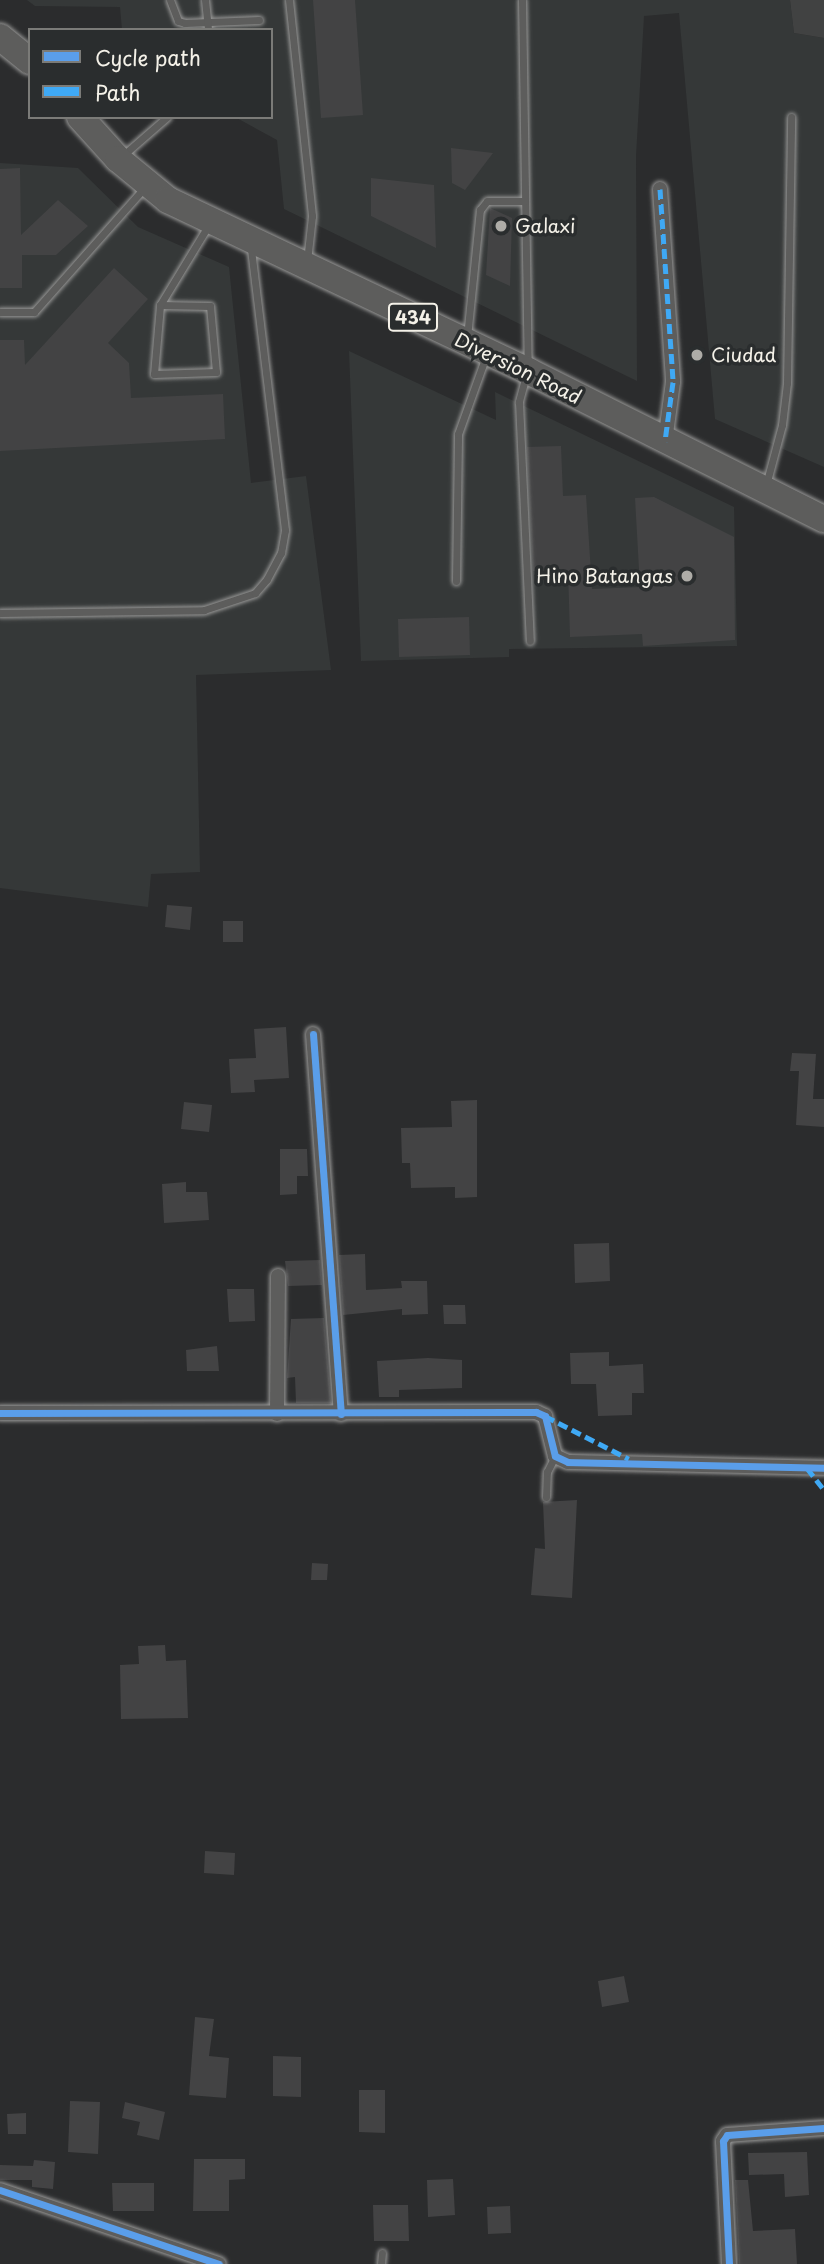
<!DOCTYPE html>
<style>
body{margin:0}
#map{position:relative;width:824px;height:2264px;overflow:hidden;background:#2b2c2d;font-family:"Playpen Sans",sans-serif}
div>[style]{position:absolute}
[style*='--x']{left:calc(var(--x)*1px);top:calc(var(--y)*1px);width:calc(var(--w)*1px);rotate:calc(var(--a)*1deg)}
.built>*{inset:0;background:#353838}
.green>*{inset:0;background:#414242}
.building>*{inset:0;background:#434344}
.roads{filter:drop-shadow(0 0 2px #979796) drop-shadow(0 0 2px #979796)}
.lane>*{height:7px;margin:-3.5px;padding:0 3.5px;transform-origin:3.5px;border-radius:3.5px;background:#5d5d5c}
.street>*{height:14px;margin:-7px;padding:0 7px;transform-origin:7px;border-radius:7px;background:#5d5d5c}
.highway>*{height:26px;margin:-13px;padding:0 13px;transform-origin:13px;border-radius:13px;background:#5d5d5c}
.quiet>*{height:5px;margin-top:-2.5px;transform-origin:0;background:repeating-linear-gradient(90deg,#3fa9f5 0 10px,transparent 0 15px)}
.cycleway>*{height:7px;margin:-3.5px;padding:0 3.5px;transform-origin:3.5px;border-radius:3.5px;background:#5a9eea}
.dots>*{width:19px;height:19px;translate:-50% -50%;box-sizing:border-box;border:4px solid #2a2d2e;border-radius:50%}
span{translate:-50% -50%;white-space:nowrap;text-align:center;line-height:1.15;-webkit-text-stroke:7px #2a2d2e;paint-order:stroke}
.shield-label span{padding:2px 5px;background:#2a2d2e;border:2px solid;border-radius:5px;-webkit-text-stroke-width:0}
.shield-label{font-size:18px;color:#f4f1e8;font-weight:700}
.poi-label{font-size:19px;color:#f4f1e8}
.left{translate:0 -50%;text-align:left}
.right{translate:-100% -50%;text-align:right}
.street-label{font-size:19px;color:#f4f1e8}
.legend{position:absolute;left:28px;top:28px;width:245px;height:91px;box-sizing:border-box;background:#2a2d2e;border:2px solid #7b7b78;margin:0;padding:9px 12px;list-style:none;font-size:21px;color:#f4f1e8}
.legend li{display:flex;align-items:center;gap:14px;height:35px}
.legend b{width:35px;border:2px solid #7b7b78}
</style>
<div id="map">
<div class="built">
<i style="clip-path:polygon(27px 0,790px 0,794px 33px,824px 38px,824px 467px,715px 419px,679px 13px,644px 16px,636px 156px,637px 381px,284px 209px,277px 140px,235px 117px,271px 117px,271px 30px,122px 30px,120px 7px,35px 6px)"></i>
<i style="clip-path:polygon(0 163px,78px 168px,138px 227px,229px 267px,251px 483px,306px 476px,331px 670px,196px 675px,200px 872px,151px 874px,148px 907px,0 888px)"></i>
<i style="clip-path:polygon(349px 351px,496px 420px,495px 392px,734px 507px,737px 646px,509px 649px,509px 657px,361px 661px)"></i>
</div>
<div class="green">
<i style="clip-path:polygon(790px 0,824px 0,824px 38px,794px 33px)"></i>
</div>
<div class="building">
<i style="clip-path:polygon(313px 0,355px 0,363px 115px,321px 118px)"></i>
<i style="clip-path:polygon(451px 148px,493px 153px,465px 190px,452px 183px)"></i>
<i style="clip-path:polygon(20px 168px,21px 235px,58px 200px,88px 226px,56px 255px,22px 255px,22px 288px,0 288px,0 169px)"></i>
<i style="clip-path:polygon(371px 178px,434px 185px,436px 248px,371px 216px)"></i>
<i style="clip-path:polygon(490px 208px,512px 218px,510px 286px,486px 275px)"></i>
<i style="clip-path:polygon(114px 268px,148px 299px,108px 343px,129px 363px,131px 398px,223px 394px,225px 439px,0 451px,0 340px,24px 340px,25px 365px)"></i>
<i style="clip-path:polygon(561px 446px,563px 496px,586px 495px,592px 589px,640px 587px,635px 498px,654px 497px,734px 537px,735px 640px,643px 646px,642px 634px,570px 637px,568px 570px,533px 571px,527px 447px)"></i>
<i style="clip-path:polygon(469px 617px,470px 655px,399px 657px,398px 619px)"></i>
<i style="clip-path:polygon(167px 905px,192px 907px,190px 930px,165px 927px)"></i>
<i style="clip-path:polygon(223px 921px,243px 921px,243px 942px,223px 942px)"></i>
<i style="clip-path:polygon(286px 1027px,289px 1078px,254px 1080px,255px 1092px,231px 1093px,229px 1059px,256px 1058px,254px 1029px)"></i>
<i style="clip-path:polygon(792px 1053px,816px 1054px,813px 1099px,824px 1099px,824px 1127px,796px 1125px,799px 1071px,790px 1071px)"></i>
<i style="clip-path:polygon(477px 1100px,477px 1197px,455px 1198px,455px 1187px,411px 1188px,410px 1163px,402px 1163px,401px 1128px,452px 1127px,451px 1101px)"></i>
<i style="clip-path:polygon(184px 1102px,212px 1105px,209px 1132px,181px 1129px)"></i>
<i style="clip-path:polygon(280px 1149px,307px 1149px,308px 1176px,297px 1176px,297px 1194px,280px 1195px)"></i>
<i style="clip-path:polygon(186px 1182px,186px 1192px,207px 1192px,209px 1220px,164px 1223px,162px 1184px)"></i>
<i style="clip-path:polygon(609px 1243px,610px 1281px,575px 1283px,574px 1244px)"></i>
<i style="clip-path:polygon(365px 1254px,366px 1290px,402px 1288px,401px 1281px,427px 1281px,428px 1314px,402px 1315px,402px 1309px,343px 1315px,339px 1255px)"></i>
<i style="clip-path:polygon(320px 1260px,322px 1285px,288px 1286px,285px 1261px)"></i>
<i style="clip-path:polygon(227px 1289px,254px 1289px,255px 1321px,229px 1322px)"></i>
<i style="clip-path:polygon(443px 1305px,465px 1305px,466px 1324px,444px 1324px)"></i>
<i style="clip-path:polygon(324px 1318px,331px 1403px,296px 1403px,295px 1377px,287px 1378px,291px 1319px)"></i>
<i style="clip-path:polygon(217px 1346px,219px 1371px,187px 1371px,186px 1350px)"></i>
<i style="clip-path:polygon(609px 1352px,609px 1366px,643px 1364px,644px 1393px,632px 1393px,632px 1415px,598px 1416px,596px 1384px,571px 1384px,570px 1353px)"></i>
<i style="clip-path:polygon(428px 1358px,462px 1360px,462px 1388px,399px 1390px,399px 1397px,379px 1397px,377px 1361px)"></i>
<i style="clip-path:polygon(577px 1500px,572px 1598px,531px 1595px,535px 1548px,545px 1549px,543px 1502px)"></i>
<i style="clip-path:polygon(312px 1563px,328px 1564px,327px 1580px,311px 1580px)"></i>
<i style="clip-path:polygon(165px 1645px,166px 1661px,186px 1660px,188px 1718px,121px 1719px,120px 1665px,139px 1664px,138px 1646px)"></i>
<i style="clip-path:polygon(205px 1851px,235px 1853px,234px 1875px,204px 1873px)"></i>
<i style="clip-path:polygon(624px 1976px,629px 2002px,602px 2007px,598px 1981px)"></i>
<i style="clip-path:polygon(195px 2017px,214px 2019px,209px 2056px,229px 2058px,226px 2098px,189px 2095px)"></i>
<i style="clip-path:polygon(273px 2056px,301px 2057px,301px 2097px,273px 2096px)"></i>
<i style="clip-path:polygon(359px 2090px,385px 2090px,385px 2133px,359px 2132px)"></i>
<i style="clip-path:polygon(70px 2101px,100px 2102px,98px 2154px,68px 2152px)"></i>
<i style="clip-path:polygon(125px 2102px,165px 2112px,159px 2140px,137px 2135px,140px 2122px,122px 2118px)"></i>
<i style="clip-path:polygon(26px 2113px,26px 2134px,8px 2134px,7px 2114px)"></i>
<i style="clip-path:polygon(807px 2152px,809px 2195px,785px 2197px,784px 2174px,749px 2175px,748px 2153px)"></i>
<i style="clip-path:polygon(194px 2159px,245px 2159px,245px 2179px,229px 2180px,229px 2211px,193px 2211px)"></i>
<i style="clip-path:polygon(34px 2160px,55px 2162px,53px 2189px,32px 2187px,32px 2180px,0 2180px,0 2165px,33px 2166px)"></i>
<i style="clip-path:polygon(453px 2179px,455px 2215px,428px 2217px,427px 2180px)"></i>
<i style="clip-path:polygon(735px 2180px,748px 2180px,753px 2231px,795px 2229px,797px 2264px,739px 2264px)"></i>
<i style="clip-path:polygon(112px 2183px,154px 2183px,154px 2211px,113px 2211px)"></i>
<i style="clip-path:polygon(373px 2205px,408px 2205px,409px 2241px,374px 2241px)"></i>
<i style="clip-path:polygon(510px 2206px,511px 2233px,488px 2234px,487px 2207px)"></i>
</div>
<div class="roads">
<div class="lane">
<i style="--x:170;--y:0;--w:22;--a:69"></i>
<i style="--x:178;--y:21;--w:7;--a:16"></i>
<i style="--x:185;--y:23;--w:74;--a:-2.3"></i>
<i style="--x:205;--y:0;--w:30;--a:84"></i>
<i style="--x:289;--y:0;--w:217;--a:83.9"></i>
<i style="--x:312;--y:216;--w:45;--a:96.3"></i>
<i style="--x:522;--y:0;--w:363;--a:89.1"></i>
<i style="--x:121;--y:157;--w:61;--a:-41"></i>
<i style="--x:160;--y:305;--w:50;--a:1.1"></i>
<i style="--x:210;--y:306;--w:66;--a:84.8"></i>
<i style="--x:216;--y:372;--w:62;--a:178.2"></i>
<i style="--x:154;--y:374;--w:69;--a:-85"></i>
<i style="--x:160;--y:305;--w:92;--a:-58.7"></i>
<i style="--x:0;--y:312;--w:34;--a:0"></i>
<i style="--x:34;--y:312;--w:166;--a:-48.4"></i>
<i style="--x:467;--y:337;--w:128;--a:-84.2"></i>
<i style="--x:480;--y:210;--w:11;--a:-52"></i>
<i style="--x:487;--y:201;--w:38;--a:0"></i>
<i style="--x:526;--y:375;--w:28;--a:105"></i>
<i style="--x:519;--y:402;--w:239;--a:87.4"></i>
<i style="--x:766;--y:485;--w:62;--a:-75.1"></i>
<i style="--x:782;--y:425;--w:42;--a:-83.2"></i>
<i style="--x:787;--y:383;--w:266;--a:-89.1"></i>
<i style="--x:456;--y:581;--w:147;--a:-89.2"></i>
<i style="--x:458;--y:434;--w:83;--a:-70.3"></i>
<i style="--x:0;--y:613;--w:204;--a:-0.8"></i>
<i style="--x:204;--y:610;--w:54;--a:-18.4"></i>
<i style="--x:255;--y:593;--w:18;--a:-49"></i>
<i style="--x:267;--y:579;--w:30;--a:-62"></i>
<i style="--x:281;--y:553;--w:23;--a:-80"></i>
<i style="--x:285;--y:530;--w:285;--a:-96.9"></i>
<i style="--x:546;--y:1497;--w:25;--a:-88"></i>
<i style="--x:547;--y:1472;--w:18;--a:-63"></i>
<i style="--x:381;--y:2264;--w:11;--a:-85"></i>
</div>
<div class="street">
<i style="--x:660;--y:189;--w:193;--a:86.1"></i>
<i style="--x:673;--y:382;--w:60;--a:97.7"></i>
<i style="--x:313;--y:1034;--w:381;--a:85.8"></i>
<i style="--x:0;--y:1413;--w:536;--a:-0.11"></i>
<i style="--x:536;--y:1412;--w:10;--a:24"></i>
<i style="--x:545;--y:1416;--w:41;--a:76"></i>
<i style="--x:555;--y:1456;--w:14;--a:25"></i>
<i style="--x:568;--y:1462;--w:256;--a:1.3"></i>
<i style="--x:277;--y:1414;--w:138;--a:-89.6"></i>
<i style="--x:0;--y:2190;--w:231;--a:18.7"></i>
<i style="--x:729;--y:2264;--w:123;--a:-92.8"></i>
<i style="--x:723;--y:2141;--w:7;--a:-56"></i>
<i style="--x:727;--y:2135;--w:97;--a:-4.1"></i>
</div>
<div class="highway">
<i style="--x:0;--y:37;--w:38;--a:39"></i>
<i style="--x:80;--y:117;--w:57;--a:47.9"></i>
<i style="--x:118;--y:159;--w:65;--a:39.4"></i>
<i style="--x:168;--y:200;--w:399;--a:25.4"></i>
<i style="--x:528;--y:371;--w:331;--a:26.6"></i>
</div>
</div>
<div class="quiet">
<i style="--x:660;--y:189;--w:193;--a:86.1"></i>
<i style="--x:673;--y:382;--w:60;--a:97.7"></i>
<i style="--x:545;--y:1416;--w:94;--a:27.1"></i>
<i style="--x:807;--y:1468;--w:28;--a:52"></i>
</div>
<div class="cycleway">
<i style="--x:313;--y:1034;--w:381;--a:85.8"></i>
<i style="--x:0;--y:1413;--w:536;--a:-0.11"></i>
<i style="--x:536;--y:1412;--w:10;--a:24"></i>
<i style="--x:545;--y:1416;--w:41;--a:76"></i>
<i style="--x:555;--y:1456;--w:14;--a:25"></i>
<i style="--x:568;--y:1462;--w:256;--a:1.3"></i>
<i style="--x:0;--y:2190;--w:231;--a:18.7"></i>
<i style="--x:729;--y:2264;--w:123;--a:-92.8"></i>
<i style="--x:723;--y:2141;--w:7;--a:-56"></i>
<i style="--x:727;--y:2135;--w:97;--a:-4.1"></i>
</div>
<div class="dots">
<i style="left:501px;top:226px;background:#aeaca7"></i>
<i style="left:697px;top:355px;background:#aeaca7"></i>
<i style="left:687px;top:576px;background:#aeaca7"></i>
</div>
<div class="shield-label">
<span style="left:413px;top:317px">434</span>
</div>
<div class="poi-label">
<span class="left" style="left:515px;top:226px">Galaxi</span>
<span class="left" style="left:711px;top:355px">Ciudad</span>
<span class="right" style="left:673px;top:576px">Hino Batangas</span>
</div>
<div class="street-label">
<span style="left:518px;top:368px;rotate:26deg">Diversion Road</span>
</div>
<ul class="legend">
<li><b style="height:9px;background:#5a9eea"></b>Cycle path</li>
<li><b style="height:9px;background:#3fa9f5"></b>Path</li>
</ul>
</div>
